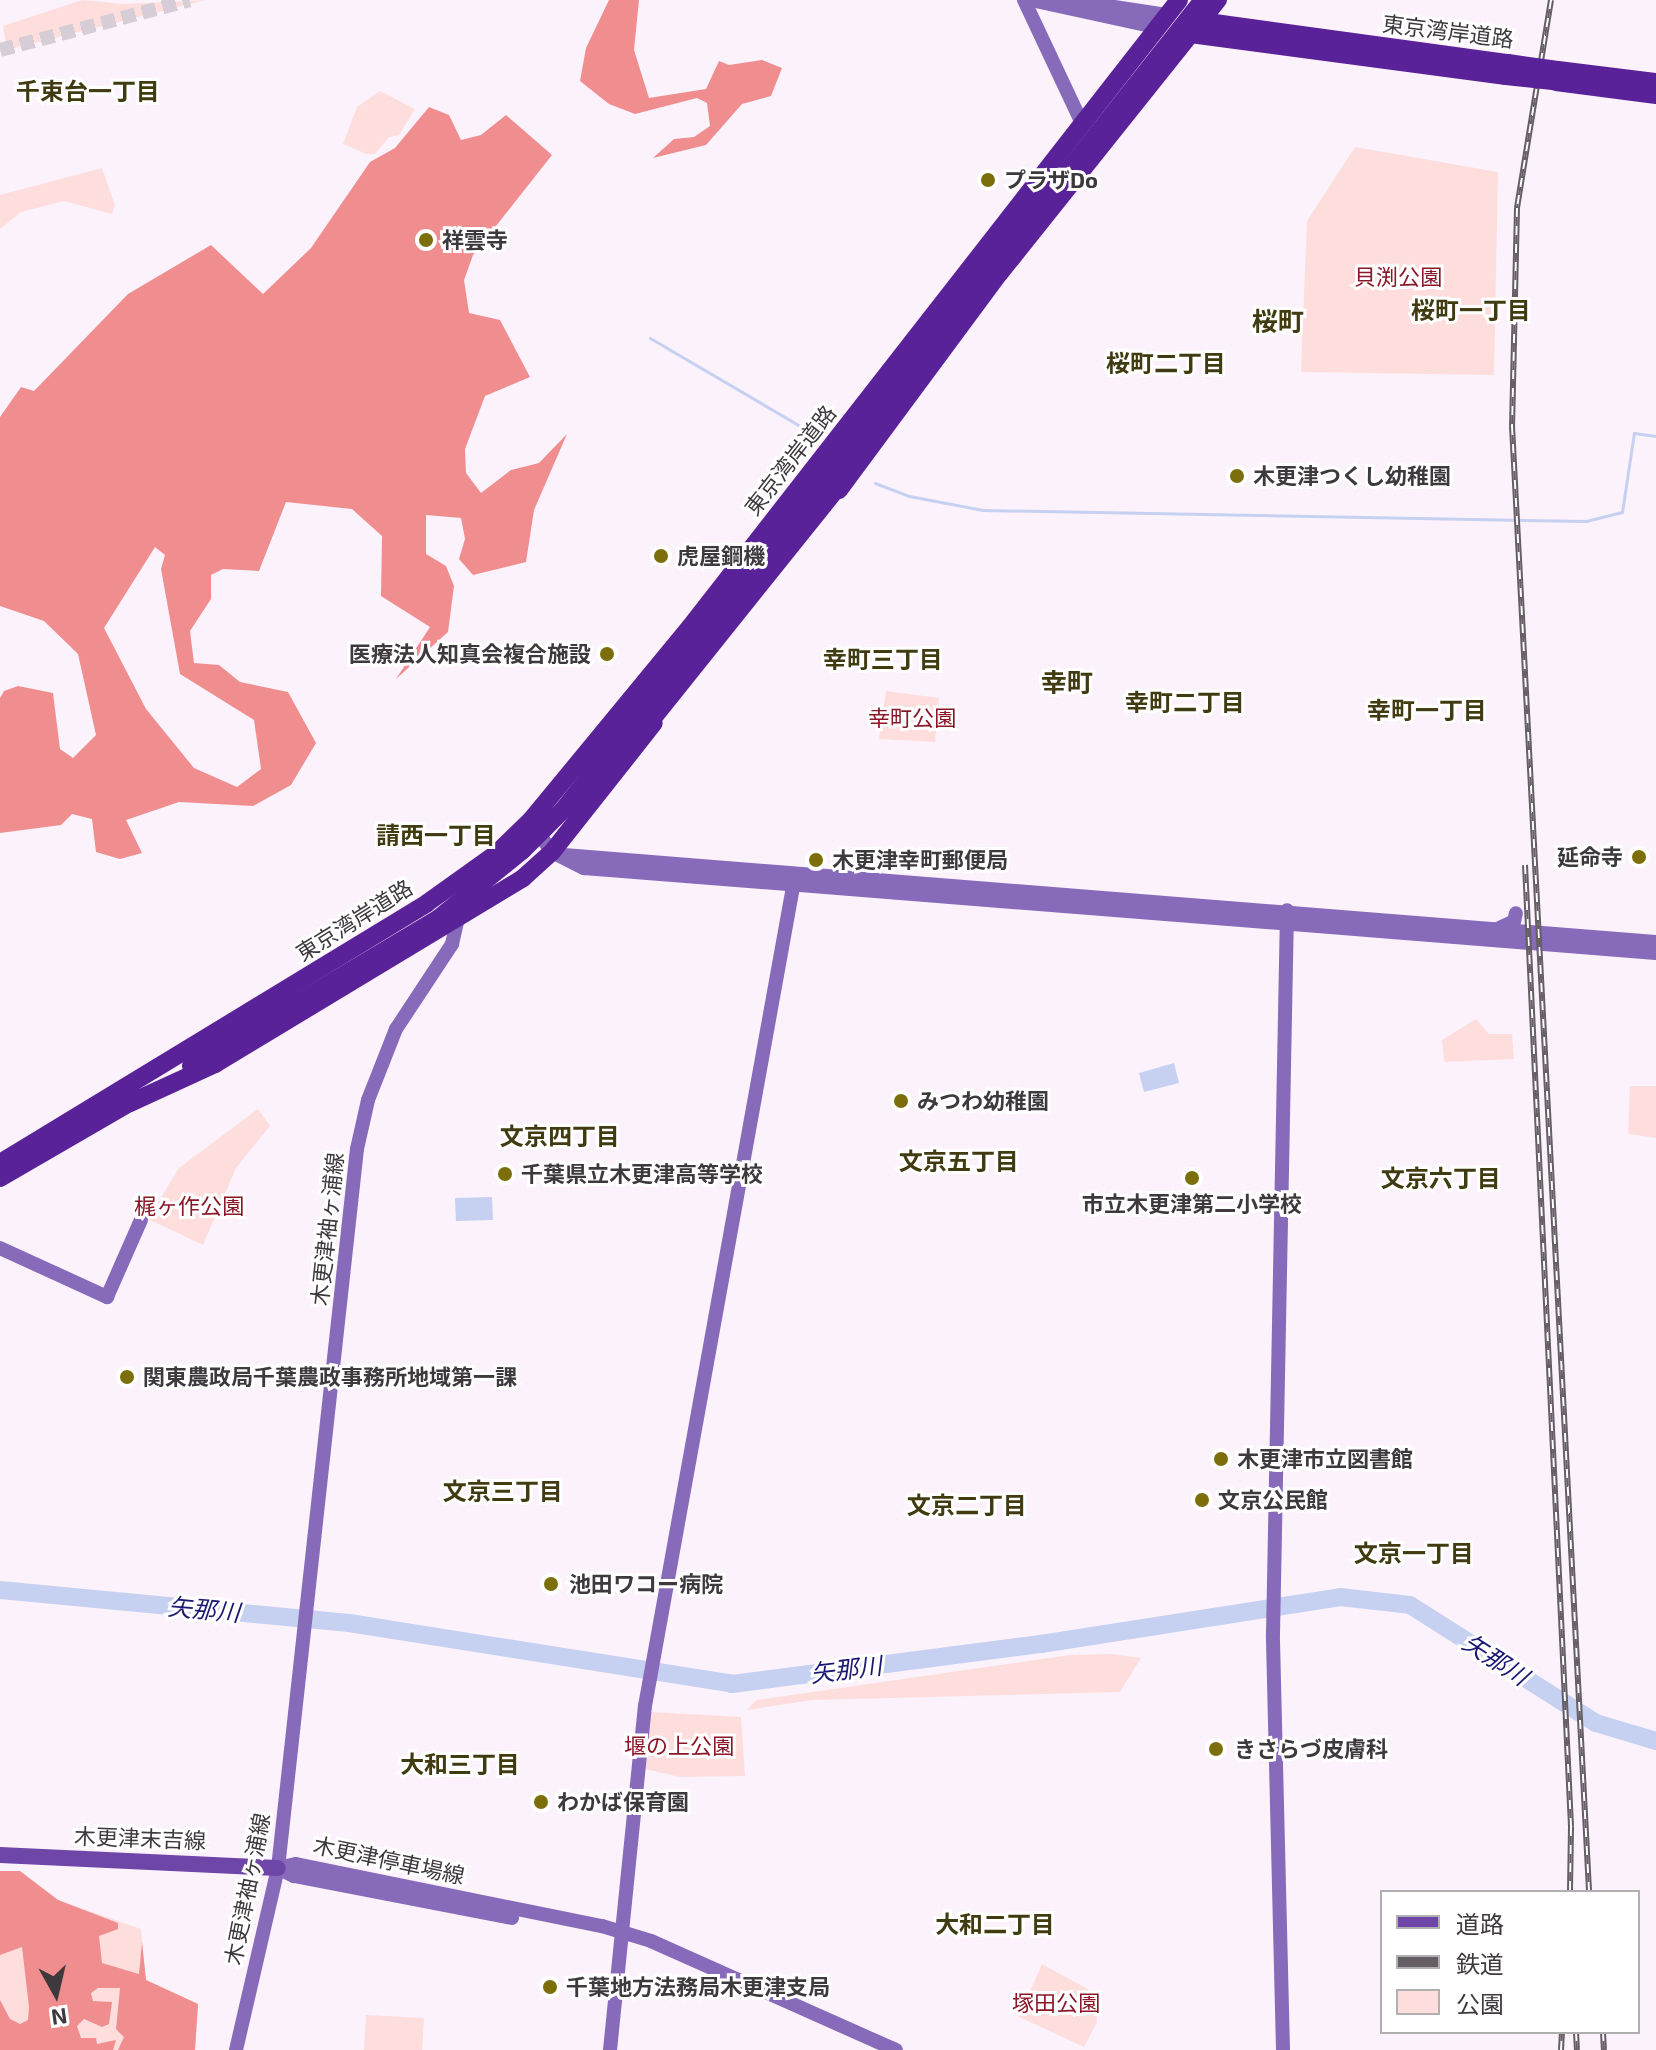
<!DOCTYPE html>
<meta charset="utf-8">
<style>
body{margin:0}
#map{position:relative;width:1656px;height:2050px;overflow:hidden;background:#fcf2fc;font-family:"Exo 2","Noto Sans JP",sans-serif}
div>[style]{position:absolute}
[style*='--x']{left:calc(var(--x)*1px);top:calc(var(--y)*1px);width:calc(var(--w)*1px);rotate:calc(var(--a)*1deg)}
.green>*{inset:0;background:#fddedd}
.forest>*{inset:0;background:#f08e8f}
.water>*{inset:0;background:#c6d0f1}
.stream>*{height:3px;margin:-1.5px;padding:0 1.5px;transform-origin:1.5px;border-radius:1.5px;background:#c6d0f1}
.river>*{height:18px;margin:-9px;padding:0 9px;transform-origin:9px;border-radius:9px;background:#c6d0f1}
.secondary-tunnel>*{height:14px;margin-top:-7px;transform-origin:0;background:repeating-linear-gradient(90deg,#d6cdd6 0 14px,transparent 0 21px)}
.secondary>*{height:14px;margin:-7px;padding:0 7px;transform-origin:7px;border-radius:7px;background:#876ab9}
.primary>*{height:16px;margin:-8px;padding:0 8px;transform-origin:8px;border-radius:8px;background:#6e46a8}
.highway>*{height:18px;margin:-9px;padding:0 9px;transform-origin:9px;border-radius:9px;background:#5a2299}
.rail>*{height:6px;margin-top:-3px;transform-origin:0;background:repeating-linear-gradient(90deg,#fff 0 9px,#655f65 0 18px);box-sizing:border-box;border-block:2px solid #655f65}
.highway-bridge>*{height:18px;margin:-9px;padding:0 9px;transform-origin:9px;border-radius:9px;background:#5a2299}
.dots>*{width:22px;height:22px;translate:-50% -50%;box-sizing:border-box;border:4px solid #fff;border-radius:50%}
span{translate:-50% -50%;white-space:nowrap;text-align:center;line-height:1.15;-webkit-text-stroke:6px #fff;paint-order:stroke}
.street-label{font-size:22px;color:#3d393d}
.poi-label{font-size:22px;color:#3d393d;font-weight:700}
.left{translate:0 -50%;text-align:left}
.right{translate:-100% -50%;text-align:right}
.park-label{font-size:22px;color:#8a1627}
.neighbourhood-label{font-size:24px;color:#413b11;font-weight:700}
.water-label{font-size:24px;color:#191873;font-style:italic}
.quarter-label{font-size:26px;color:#413b11;font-weight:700}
.legend{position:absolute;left:1380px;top:1890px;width:260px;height:144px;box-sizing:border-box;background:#fff;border:2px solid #b1b0b1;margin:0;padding:10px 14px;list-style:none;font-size:24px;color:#3d393d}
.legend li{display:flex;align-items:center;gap:16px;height:40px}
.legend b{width:40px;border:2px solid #b1b0b1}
.north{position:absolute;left:16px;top:1954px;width:80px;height:80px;-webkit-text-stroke:6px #fff;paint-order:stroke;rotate:172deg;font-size:22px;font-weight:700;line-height:32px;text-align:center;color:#3d393d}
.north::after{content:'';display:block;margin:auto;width:28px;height:36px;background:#3d393d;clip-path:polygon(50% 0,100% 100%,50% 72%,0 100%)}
</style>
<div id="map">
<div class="green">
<i style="clip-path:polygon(82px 0,124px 4px,206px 0,7px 50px,3px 26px)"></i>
<i style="clip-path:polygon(380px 91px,415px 109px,399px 135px,389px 137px,375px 154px,366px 154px,343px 144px,357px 107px)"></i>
<i style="clip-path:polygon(1355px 147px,1498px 172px,1494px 375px,1301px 372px,1307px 221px)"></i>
<i style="clip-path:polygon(102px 168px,115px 205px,112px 214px,64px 201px,21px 212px,0 229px,0 195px)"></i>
<i style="clip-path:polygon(886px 691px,939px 698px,935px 742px,879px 739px)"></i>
<i style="clip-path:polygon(1476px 1019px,1489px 1034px,1512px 1034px,1514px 1059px,1444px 1062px,1442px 1040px)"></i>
<i style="clip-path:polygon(1630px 1086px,1656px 1086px,1656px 1138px,1628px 1134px)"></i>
<i style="clip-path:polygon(258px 1109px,270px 1126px,236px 1168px,203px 1245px,148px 1219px,179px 1168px)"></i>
<i style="clip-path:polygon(1112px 1654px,1141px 1658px,1120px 1692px,812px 1700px,747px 1710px,756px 1700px,1070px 1655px)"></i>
<i style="clip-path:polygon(650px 1712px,741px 1717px,745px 1776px,680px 1777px,641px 1768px)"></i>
<i style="clip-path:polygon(0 1871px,20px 1871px,58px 1900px,141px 1929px,146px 1980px,198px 2004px,195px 2050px,0 2050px)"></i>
<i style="clip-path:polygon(1042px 1964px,1095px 1993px,1097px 2022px,1084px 2047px,1019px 2017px)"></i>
<i style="clip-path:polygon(366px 2015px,424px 2018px,422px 2050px,364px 2050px)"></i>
</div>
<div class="forest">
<i style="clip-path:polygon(609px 0,639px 0,634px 50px,649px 98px,706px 89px,719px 61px,729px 65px,762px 60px,782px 68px,771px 96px,742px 104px,706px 145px,653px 158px,674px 139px,694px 137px,710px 126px,707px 103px,697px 98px,635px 114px,609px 104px,580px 81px,586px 48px)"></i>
<i style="clip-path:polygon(evenodd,429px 107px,449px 115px,461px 140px,481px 135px,506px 115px,552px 155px,473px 255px,464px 280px,469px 313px,500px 320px,530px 377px,485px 396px,465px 449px,466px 473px,481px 493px,511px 470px,539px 463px,567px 434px,534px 510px,526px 562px,473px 575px,459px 559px,465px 539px,461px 518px,426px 515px,426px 554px,446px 566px,454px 586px,448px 632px,396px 679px,430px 627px,381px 596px,382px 536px,352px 509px,286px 502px,259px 571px,223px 569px,211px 575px,211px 599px,190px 631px,194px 663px,219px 665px,240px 682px,288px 692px,316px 743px,291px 785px,253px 806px,179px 802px,126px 820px,142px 853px,120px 859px,96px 852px,92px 819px,72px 814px,61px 825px,0 833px,0 698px,4px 691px,18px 686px,53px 693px,60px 749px,73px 758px,96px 735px,78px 654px,44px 621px,0 606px,0 417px,21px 387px,34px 391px,128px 294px,211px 245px,263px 294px,311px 248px,370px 162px,395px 148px,429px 107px,155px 547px,165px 555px,161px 569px,180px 674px,254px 720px,261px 769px,237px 787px,194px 768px,146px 709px,104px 628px,155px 547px)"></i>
<i style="clip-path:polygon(0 1871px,20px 1871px,58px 1900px,118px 1923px,118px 1929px,99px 1936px,102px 1963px,139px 1974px,142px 1942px,146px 1980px,198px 2004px,195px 2050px,118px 2050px,124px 2037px,116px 2029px,120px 1988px,98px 1988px,91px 1993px,93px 2001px,112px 2002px,109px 2024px,102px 2027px,84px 2019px,77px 2026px,81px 2038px,96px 2038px,97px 2044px,116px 2040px,113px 2050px,0 2050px,0 2000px,10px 2019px,20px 2024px,28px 2020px,29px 2007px,22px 1947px,0 1955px)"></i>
</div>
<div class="water">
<i style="clip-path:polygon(1174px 1063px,1179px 1083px,1144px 1092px,1139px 1073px)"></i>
<i style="clip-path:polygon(492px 1197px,493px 1220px,456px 1221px,455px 1198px)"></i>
</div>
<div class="stream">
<i style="--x:650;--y:338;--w:174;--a:30.4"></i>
<i style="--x:875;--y:483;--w:36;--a:21"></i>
<i style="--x:909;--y:496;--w:75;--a:10.7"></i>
<i style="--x:983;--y:510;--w:603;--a:1.05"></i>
<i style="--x:1586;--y:521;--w:37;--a:-14"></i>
<i style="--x:1622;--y:512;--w:80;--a:-81.4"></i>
<i style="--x:1634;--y:433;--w:22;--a:8"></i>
</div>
<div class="river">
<i style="--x:0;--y:1590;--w:351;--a:5.4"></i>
<i style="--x:349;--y:1623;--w:388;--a:9"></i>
<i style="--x:732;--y:1684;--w:312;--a:-7.4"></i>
<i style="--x:1041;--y:1644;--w:303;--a:-8.9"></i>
<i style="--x:1340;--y:1597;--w:70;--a:6.5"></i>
<i style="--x:1410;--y:1605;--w:220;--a:32.4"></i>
<i style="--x:1596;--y:1723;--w:63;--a:16.7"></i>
</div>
<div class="secondary-tunnel">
<i style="--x:0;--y:50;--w:196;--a:-14.7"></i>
</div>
<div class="secondary">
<i style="--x:1024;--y:0;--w:134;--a:64.8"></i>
<i style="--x:1031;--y:0;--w:128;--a:12.2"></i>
<i style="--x:1069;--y:0;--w:99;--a:8.7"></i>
<i style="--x:535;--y:828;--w:29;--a:55"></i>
<i style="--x:552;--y:852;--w:36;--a:27"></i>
<i style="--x:584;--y:868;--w:1075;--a:4.53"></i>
<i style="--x:564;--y:855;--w:1095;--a:4.56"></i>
<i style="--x:1497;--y:929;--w:19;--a:-25"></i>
<i style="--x:1514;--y:921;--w:8;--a:-76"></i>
<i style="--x:0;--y:1248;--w:118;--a:24.6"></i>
<i style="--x:107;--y:1297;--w:84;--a:-66.2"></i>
<i style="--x:278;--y:1868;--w:18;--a:-13"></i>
<i style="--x:296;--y:1864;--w:312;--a:11.5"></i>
<i style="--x:602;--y:1926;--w:51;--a:17"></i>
<i style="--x:651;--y:1941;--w:268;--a:24"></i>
<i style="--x:278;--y:1868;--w:18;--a:27"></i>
<i style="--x:294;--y:1876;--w:222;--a:10.9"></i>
<i style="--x:236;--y:2050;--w:187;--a:-77"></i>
<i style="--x:278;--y:1868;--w:723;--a:-83.73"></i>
<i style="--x:357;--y:1149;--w:50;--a:-77.3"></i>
<i style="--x:368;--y:1100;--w:76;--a:-68.5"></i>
<i style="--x:396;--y:1029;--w:102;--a:-56.6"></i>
<i style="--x:452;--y:944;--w:35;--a:-77"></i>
<i style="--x:610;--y:2050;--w:346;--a:-84.2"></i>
<i style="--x:645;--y:1706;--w:843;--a:-79.76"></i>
<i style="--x:1283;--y:2050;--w:416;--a:-91.4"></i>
<i style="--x:1273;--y:1634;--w:724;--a:-88.89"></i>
</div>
<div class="primary">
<i style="--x:0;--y:1855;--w:278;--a:2.7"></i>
</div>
<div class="highway">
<i style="--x:1193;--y:20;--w:318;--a:7.8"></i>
<i style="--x:1183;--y:33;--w:326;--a:7.6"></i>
<i style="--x:1558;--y:70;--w:99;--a:7"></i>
<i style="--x:1556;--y:82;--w:101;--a:7.4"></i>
<i style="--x:839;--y:490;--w:269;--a:-53.5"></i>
<i style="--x:999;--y:274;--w:351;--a:-51.4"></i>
<i style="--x:130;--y:1103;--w:94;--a:-24.6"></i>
<i style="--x:215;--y:1064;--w:360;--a:-31.1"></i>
<i style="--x:523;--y:878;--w:39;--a:-42"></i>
<i style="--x:552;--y:852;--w:164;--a:-51.7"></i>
<i style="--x:0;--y:1163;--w:500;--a:-31.3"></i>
<i style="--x:427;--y:903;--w:86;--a:-35.5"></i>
<i style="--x:497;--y:853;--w:47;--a:-44.1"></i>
<i style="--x:531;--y:820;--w:250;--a:-50.5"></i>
<i style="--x:690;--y:627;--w:795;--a:-52.05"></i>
<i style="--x:0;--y:1178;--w:160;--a:-30.1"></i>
</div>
<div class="rail">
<i style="--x:1551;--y:0;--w:211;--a:99.3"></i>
<i style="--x:1517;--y:208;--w:218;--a:91.3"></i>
<i style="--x:1512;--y:426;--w:1468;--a:86.99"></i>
<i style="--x:1525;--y:865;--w:963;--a:87.26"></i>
<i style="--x:1571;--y:1827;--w:65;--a:90.9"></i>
<i style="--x:1576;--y:2032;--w:18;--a:87"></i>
<i style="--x:1603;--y:2032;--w:18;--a:87"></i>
<i style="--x:1561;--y:2050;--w:18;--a:-87"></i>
</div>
<div class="highway-bridge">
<i style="--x:1508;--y:63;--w:50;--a:8"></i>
<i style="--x:1506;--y:76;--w:47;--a:6.1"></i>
<i style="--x:641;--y:733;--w:329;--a:-51.3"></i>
<i style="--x:191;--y:1066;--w:289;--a:-30.8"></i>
<i style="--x:439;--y:918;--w:108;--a:-39"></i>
<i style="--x:523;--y:850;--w:57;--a:-45"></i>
<i style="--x:563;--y:810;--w:1032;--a:-51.69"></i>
</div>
<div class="dots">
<i style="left:988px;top:180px;background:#7c6e0a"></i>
<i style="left:426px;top:240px;background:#7c6e0a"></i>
<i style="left:1237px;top:476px;background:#7c6e0a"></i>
<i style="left:661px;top:556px;background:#7c6e0a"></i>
<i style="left:607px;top:654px;background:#7c6e0a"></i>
<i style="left:1639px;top:857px;background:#7c6e0a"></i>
<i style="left:816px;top:860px;background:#7c6e0a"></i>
<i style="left:901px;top:1101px;background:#7c6e0a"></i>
<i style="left:505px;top:1174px;background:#7c6e0a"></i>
<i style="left:1192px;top:1178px;background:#7c6e0a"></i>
<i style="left:127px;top:1377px;background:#7c6e0a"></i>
<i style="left:1221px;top:1459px;background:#7c6e0a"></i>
<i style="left:1202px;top:1500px;background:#7c6e0a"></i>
<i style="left:551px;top:1584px;background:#7c6e0a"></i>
<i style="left:1216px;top:1749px;background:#7c6e0a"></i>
<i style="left:541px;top:1802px;background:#7c6e0a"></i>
<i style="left:550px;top:1987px;background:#7c6e0a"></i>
</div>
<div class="street-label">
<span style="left:1448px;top:31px;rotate:7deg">東京湾岸道路</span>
<span style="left:790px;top:460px;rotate:-52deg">東京湾岸道路</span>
<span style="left:354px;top:920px;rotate:-32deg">東京湾岸道路</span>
<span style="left:327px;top:1229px;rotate:-84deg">木更津袖ヶ浦線</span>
<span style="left:140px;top:1838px;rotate:2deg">木更津末吉線</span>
<span style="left:389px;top:1860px;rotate:12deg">木更津停車場線</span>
<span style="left:247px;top:1889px;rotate:-79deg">木更津袖ヶ浦線</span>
</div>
<div class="poi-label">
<span class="left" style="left:1004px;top:180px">プラザDo</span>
<span class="left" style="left:442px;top:240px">祥雲寺</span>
<span class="left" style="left:1253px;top:476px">木更津つくし幼稚園</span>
<span class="left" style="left:677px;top:556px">虎屋鋼機</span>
<span class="right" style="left:591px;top:654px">医療法人知真会複合施設</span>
<span class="right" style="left:1623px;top:857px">延命寺</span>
<span class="left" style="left:832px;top:860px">木更津幸町郵便局</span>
<span class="left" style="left:917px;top:1101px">みつわ幼稚園</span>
<span class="left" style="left:521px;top:1174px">千葉県立木更津高等学校</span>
<span style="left:1192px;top:1204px">市立木更津第二小学校</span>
<span class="left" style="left:143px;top:1377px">関東農政局千葉農政事務所地域第一課</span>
<span class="left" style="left:1237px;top:1459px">木更津市立図書館</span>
<span class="left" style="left:1218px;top:1500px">文京公民館</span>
<span class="left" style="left:569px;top:1584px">池田ワコー病院</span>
<span class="left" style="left:1234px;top:1749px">きさらづ皮膚科</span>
<span class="left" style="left:557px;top:1802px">わかば保育園</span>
<span class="left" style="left:566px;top:1987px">千葉地方法務局木更津支局</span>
</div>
<div class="park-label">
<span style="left:1398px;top:277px">貝渕公園</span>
<span style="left:912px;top:718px">幸町公園</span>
<span style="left:189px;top:1206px">梶ヶ作公園</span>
<span style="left:679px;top:1746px">堰の上公園</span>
<span style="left:1056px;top:2003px">塚田公園</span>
</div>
<div class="neighbourhood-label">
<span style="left:88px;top:91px">千束台一丁目</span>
<span style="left:1471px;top:310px">桜町一丁目</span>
<span style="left:1166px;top:363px">桜町二丁目</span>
<span style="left:883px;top:659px">幸町三丁目</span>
<span style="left:1185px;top:702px">幸町二丁目</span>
<span style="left:1427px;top:710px">幸町一丁目</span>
<span style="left:436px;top:835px">請西一丁目</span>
<span style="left:560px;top:1136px">文京四丁目</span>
<span style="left:959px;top:1161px">文京五丁目</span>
<span style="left:1441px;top:1178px">文京六丁目</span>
<span style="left:503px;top:1491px">文京三丁目</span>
<span style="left:967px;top:1505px">文京二丁目</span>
<span style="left:1414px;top:1553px">文京一丁目</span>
<span style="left:460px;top:1764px">大和三丁目</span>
<span style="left:995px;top:1924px">大和二丁目</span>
</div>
<div class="water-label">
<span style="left:204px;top:1609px;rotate:5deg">矢那川</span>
<span style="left:1496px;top:1659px;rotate:33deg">矢那川</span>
<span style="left:846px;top:1669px;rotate:-7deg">矢那川</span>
</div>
<div class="quarter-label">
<span style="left:1278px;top:321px">桜町</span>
<span style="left:1067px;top:682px">幸町</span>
</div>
<ul class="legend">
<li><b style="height:10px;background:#6e46a8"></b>道路</li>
<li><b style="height:10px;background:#655f65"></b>鉄道</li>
<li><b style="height:22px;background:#fddedd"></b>公園</li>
</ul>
<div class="north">N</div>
</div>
